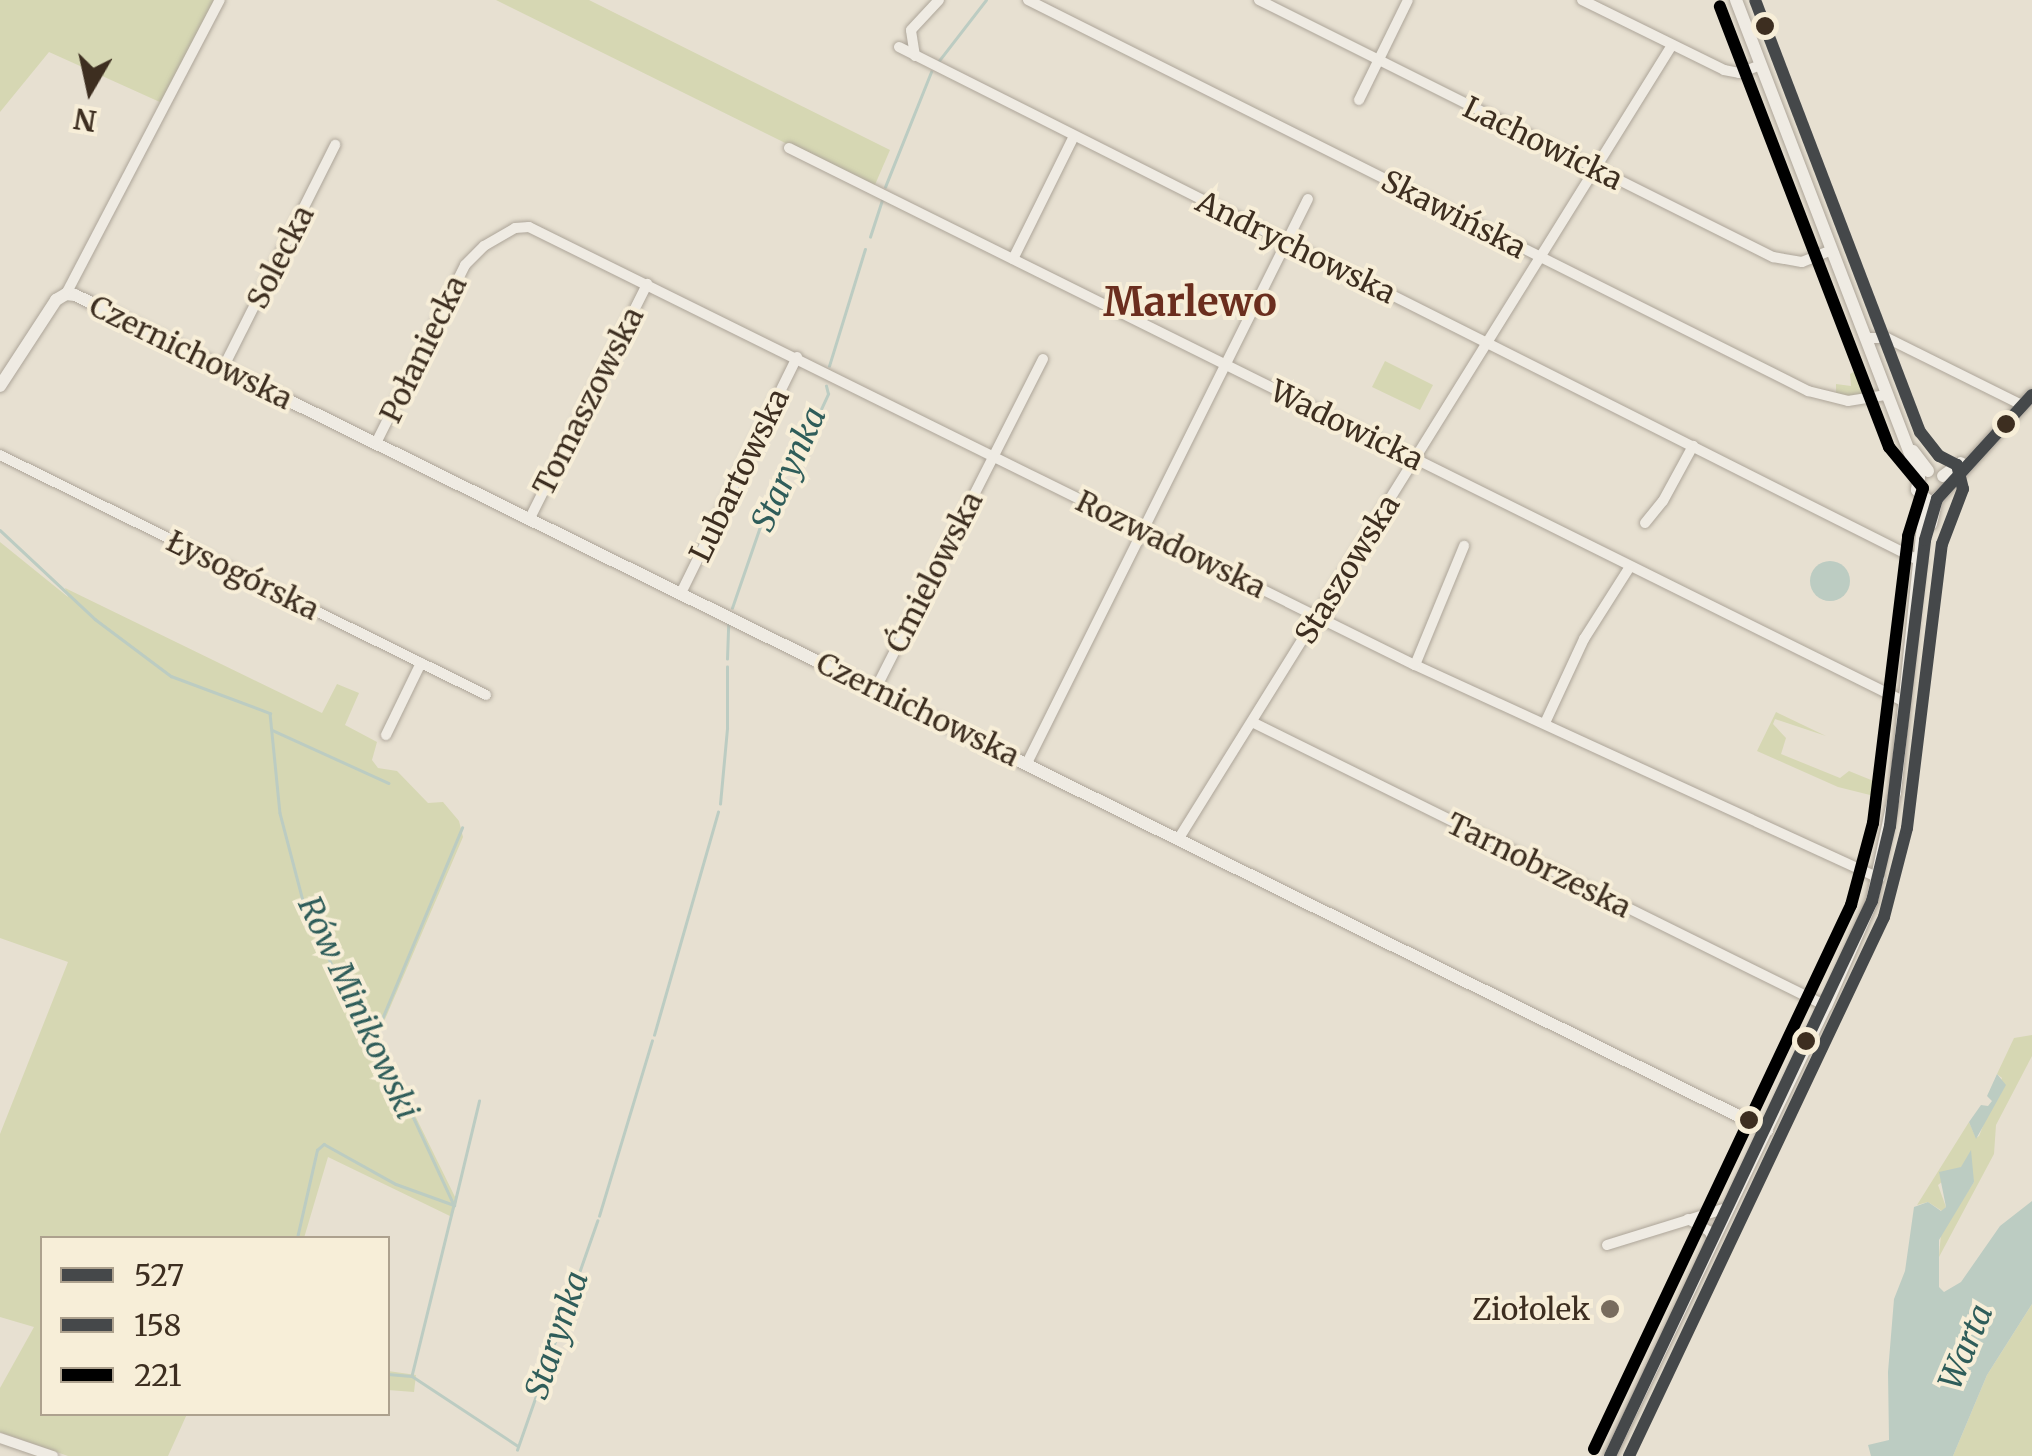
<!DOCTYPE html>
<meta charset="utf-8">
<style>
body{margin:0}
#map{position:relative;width:2032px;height:1456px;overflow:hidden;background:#e7e0d1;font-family:Merriweather,serif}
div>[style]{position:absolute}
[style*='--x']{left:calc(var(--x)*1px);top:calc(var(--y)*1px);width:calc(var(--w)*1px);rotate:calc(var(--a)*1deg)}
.green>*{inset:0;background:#d6d7b3}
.water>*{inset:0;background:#bcccc2}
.round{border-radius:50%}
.stream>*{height:2.5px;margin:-1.25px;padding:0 1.25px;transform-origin:1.25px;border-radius:1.25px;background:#bcccc2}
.roads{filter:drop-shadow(0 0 2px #ada599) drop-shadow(0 0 2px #ada599)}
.minor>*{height:10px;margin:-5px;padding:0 5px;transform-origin:5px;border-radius:5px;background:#efebe3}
.tertiary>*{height:12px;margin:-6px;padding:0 6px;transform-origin:6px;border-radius:6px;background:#efebe3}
.bus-1>*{height:12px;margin:-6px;padding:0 6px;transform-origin:6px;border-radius:6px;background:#45484a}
.bus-2>*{height:12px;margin:-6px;padding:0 6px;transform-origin:6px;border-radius:6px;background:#45484a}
.bus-3>*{height:12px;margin:-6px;padding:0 6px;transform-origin:6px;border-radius:6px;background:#000}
.dots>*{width:28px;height:28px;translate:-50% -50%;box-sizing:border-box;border:5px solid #f7eed8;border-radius:50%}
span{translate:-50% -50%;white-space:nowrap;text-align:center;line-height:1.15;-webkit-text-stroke:8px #f7eed8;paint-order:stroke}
.street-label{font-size:30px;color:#3d2e20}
.poi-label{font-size:30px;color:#3d2e20}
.right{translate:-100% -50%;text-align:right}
.water-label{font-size:32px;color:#2f5d5a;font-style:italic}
.district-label{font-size:40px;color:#6b2e1e;font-weight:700}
.legend{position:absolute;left:40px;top:1236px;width:350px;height:180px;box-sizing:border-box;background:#f7eed8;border:2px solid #ada18e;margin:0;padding:12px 18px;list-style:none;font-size:30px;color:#3d2e20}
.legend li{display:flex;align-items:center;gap:20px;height:50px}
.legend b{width:50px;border:2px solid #ada18e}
.north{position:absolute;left:40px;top:40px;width:100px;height:100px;-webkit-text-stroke:8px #f7eed8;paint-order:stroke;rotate:189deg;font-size:28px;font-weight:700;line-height:40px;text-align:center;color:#3d2e20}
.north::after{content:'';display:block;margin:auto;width:35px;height:45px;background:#3d2e20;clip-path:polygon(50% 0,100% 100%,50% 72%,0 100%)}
</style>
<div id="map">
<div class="green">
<i style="clip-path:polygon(0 0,216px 0,162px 103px,49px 52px,0 112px)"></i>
<i style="clip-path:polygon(496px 0,589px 0,890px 150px,874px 187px)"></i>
<i style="clip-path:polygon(1385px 361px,1433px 385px,1420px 410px,1372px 387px)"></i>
<i style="clip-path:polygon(1860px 368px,1872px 393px,1841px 398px,1836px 394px,1836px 384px,1851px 386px,1850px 374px)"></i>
<i style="clip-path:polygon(0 542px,68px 597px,65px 588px,322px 713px,337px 684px,359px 693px,345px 725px,377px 742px,372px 760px,378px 768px,397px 771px,428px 803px,443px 802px,459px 821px,463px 837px,377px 1038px,457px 1201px,452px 1217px,328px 1157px,304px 1238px,42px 1238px,42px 1414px,187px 1414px,168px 1456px,68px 1456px,0 1432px,0 1388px,34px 1327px,0 1317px,0 1134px,68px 962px,0 938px)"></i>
<i style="clip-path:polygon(1776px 712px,1826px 736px,1775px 719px,1773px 724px,1786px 738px,1781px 754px,1840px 778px,1849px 771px,1876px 782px,1879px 776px,1884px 778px,1882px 798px,1838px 787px,1757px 751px)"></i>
<i style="clip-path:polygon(2032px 1035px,2032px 1056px,1996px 1125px,1994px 1154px,1939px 1257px,1941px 1233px,1974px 1182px,1961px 1167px,1938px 1185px,1946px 1207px,1942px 1211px,1928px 1202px,1917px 1205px,1969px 1122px,1976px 1138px,1979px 1136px,2002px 1078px,1997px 1074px,2014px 1038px)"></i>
<i style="clip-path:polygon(2032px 1304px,2032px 1456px,1953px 1456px,1987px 1375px)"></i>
<i style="clip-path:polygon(388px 1371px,416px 1375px,414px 1392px,388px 1390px)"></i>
</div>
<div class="water">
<i class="round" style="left:1810px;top:561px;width:40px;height:40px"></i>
<i style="clip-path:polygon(1997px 1074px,2006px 1085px,1976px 1139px,1969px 1122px,1981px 1105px,1988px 1106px,1992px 1101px,1987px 1096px)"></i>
<i style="clip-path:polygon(1971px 1150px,1974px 1182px,1939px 1240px,1939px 1287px,1944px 1292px,1961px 1282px,2000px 1226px,2032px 1201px,2032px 1304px,1987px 1375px,1953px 1456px,1871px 1456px,1868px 1445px,1889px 1440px,1888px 1372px,1894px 1299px,1905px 1271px,1914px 1207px,1928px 1202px,1941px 1211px,1946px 1207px,1939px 1172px,1961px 1167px)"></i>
</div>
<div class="stream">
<i style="--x:938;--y:62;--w:78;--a:-52.3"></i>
<i style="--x:885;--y:187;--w:124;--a:-68.2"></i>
<i style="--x:870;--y:237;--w:39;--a:-72"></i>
<i style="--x:829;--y:366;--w:122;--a:-72.9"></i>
<i style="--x:0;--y:530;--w:130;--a:43.1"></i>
<i style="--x:95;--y:619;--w:95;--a:36.9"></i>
<i style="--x:171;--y:676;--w:106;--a:20.5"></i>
<i style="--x:270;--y:713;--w:100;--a:84.3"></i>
<i style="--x:280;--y:813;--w:111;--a:75.3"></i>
<i style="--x:308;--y:920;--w:216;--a:61.8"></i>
<i style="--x:410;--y:1110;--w:105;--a:65.1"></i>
<i style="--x:454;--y:1205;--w:176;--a:103.8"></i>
<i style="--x:412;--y:1376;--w:127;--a:33.4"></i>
<i style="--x:732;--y:608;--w:132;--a:-71"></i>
<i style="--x:775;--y:483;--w:61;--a:-55"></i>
<i style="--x:810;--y:433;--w:43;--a:-65.2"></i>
<i style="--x:828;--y:394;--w:8;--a:-104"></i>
<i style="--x:727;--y:659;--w:36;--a:-88"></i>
<i style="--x:272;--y:730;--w:128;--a:24.4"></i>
<i style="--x:720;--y:804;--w:76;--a:-84.7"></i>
<i style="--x:727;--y:728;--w:61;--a:-90"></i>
<i style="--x:654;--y:1035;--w:232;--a:-74"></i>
<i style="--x:374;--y:1038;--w:228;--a:-67.3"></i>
<i style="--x:599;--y:1216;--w:183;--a:-73.2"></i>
<i style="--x:297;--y:1238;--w:90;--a:-77.2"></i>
<i style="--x:317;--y:1150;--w:9;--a:-41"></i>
<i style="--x:324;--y:1144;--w:82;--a:29.1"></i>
<i style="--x:396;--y:1184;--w:62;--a:19.9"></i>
<i style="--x:454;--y:1205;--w:107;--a:-76.5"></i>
<i style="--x:388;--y:1374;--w:23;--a:5"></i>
<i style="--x:517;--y:1450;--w:243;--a:-70.7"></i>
</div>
<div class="roads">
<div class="minor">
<i style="--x:1028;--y:0;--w:873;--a:26.62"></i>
<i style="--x:1808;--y:391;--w:41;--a:14"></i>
<i style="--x:1848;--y:401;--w:39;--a:-9"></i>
<i style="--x:1259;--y:0;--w:575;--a:26.57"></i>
<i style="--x:1773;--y:257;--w:29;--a:10"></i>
<i style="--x:1802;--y:262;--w:31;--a:-22"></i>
<i style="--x:1582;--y:0;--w:158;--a:26.2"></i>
<i style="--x:1724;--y:70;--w:15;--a:11"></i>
<i style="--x:1739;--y:73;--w:23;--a:-20"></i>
<i style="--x:899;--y:47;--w:1145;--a:26.72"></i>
<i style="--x:915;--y:56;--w:26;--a:-99"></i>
<i style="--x:911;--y:30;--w:41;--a:-47"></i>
<i style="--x:1359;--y:100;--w:111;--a:-63.9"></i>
<i style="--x:789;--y:148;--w:1246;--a:26.4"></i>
<i style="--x:1013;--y:259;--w:137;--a:-63.6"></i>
<i style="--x:66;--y:294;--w:332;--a:-62.4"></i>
<i style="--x:1866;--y:338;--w:21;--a:0"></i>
<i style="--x:1887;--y:338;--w:151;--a:26.4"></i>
<i style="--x:223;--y:368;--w:250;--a:-63.3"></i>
<i style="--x:376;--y:443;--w:199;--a:-63.4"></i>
<i style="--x:465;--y:265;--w:27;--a:-45"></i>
<i style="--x:484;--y:246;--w:36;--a:-30"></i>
<i style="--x:515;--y:228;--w:14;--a:-4"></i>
<i style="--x:529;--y:227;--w:988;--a:26.31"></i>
<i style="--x:1415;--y:665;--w:511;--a:24.66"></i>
<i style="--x:0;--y:455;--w:542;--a:26.28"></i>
<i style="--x:530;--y:518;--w:262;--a:-63.4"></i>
<i style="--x:1645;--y:523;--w:28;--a:-51"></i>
<i style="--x:1663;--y:501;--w:63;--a:-61.4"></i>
<i style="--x:681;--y:593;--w:263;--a:-63.8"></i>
<i style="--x:1415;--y:665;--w:129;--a:-67.6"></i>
<i style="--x:876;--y:688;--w:369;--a:-63.1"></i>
<i style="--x:1252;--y:722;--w:640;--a:26.32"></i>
<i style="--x:1545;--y:723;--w:93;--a:-65.1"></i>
<i style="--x:1584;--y:639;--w:84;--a:-57.6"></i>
<i style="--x:386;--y:735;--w:80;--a:-64.1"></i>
<i style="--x:1027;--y:763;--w:630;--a:-63.52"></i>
<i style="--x:1179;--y:838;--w:934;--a:-58.13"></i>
<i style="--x:1688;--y:1219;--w:24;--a:30"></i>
<i style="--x:1709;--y:1231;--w:10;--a:61"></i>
<i style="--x:1607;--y:1245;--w:129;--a:-17.2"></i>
<i style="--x:0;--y:1438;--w:56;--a:18.8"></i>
</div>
<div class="tertiary">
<i style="--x:1736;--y:0;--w:511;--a:69.01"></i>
<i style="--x:1919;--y:477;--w:13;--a:99"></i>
<i style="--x:1917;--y:490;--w:13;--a:45"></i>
<i style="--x:0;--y:386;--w:103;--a:-56.9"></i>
<i style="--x:56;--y:300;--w:12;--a:-31"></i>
<i style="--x:66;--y:294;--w:9;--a:6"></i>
<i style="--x:75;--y:295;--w:1887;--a:26.27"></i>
<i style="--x:1913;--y:451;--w:25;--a:53"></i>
<i style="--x:1943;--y:476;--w:22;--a:-36"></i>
<i style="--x:1931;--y:524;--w:26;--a:-77"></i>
<i style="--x:1937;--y:499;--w:141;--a:-47.6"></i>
<i style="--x:1610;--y:1456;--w:499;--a:-64.4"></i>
<i style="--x:1826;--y:1006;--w:115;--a:-66.3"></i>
<i style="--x:1872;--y:901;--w:111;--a:-78.1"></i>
<i style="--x:1895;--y:792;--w:295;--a:-84"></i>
</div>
</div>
<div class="bus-1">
<i style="--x:1610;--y:1456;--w:614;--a:-64.73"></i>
<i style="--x:1872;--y:901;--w:77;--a:-76.5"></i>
<i style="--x:1890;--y:826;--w:288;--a:-83"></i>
<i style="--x:1925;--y:540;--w:43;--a:-73.7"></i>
<i style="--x:1937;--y:499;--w:141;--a:-47.6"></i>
</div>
<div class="bus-2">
<i style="--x:1629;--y:1456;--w:596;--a:-64.68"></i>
<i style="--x:1884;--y:917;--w:92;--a:-75.5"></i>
<i style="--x:1907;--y:828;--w:286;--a:-83"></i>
<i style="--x:1942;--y:544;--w:59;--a:-69.1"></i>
<i style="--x:1963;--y:489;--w:25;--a:-104"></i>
<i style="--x:1957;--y:465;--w:20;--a:-153"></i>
<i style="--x:1939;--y:456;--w:31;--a:-128"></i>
<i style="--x:1920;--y:432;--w:462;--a:-110.9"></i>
</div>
<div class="bus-3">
<i style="--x:1594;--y:1449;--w:602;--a:-64.71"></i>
<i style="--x:1851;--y:905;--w:85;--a:-75"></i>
<i style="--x:1873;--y:823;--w:289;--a:-83"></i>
<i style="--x:1908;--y:536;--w:50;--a:-72.6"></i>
<i style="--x:1923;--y:488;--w:53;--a:-129.7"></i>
<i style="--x:1889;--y:447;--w:472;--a:-111"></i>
</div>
<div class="dots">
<i style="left:1765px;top:26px;background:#3d2e20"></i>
<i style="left:2006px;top:424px;background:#3d2e20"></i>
<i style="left:1806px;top:1041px;background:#3d2e20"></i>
<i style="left:1749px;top:1120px;background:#3d2e20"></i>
<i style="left:1610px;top:1309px;background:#786c5e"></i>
</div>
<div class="street-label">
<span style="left:1543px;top:143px;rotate:26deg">Lachowicka</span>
<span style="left:1454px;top:214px;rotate:27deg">Skawińska</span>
<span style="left:1296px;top:247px;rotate:26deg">Andrychowska</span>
<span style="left:280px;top:257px;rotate:-63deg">Solecka</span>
<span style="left:423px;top:349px;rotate:-64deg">Połaniecka</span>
<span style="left:191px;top:352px;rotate:26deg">Czernichowska</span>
<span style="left:588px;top:401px;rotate:-63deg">Tomaszowska</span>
<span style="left:1347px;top:425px;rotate:26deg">Wadowicka</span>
<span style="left:739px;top:475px;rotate:-64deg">Lubartowska</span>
<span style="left:1171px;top:544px;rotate:26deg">Rozwadowska</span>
<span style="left:1347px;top:569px;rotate:-58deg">Staszowska</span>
<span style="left:934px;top:572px;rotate:-63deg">Ćmielowska</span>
<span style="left:243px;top:575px;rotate:26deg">Łysogórska</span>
<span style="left:918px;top:709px;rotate:26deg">Czernichowska</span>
<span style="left:1539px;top:865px;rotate:26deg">Tarnobrzeska</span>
</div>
<div class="poi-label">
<span class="right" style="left:1590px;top:1309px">Ziołolek</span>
</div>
<div class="water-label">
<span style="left:789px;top:469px;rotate:-65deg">Starynka</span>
<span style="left:358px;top:1008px;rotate:65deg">Rów Minikowski</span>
<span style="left:557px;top:1335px;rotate:-71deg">Starynka</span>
<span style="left:1966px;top:1347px;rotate:-67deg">Warta</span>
</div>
<div class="district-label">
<span style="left:1190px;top:302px">Marlewo</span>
</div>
<ul class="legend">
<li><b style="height:12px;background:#45484a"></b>527</li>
<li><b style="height:12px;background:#45484a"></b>158</li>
<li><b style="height:12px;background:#000"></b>221</li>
</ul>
<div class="north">N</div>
</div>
